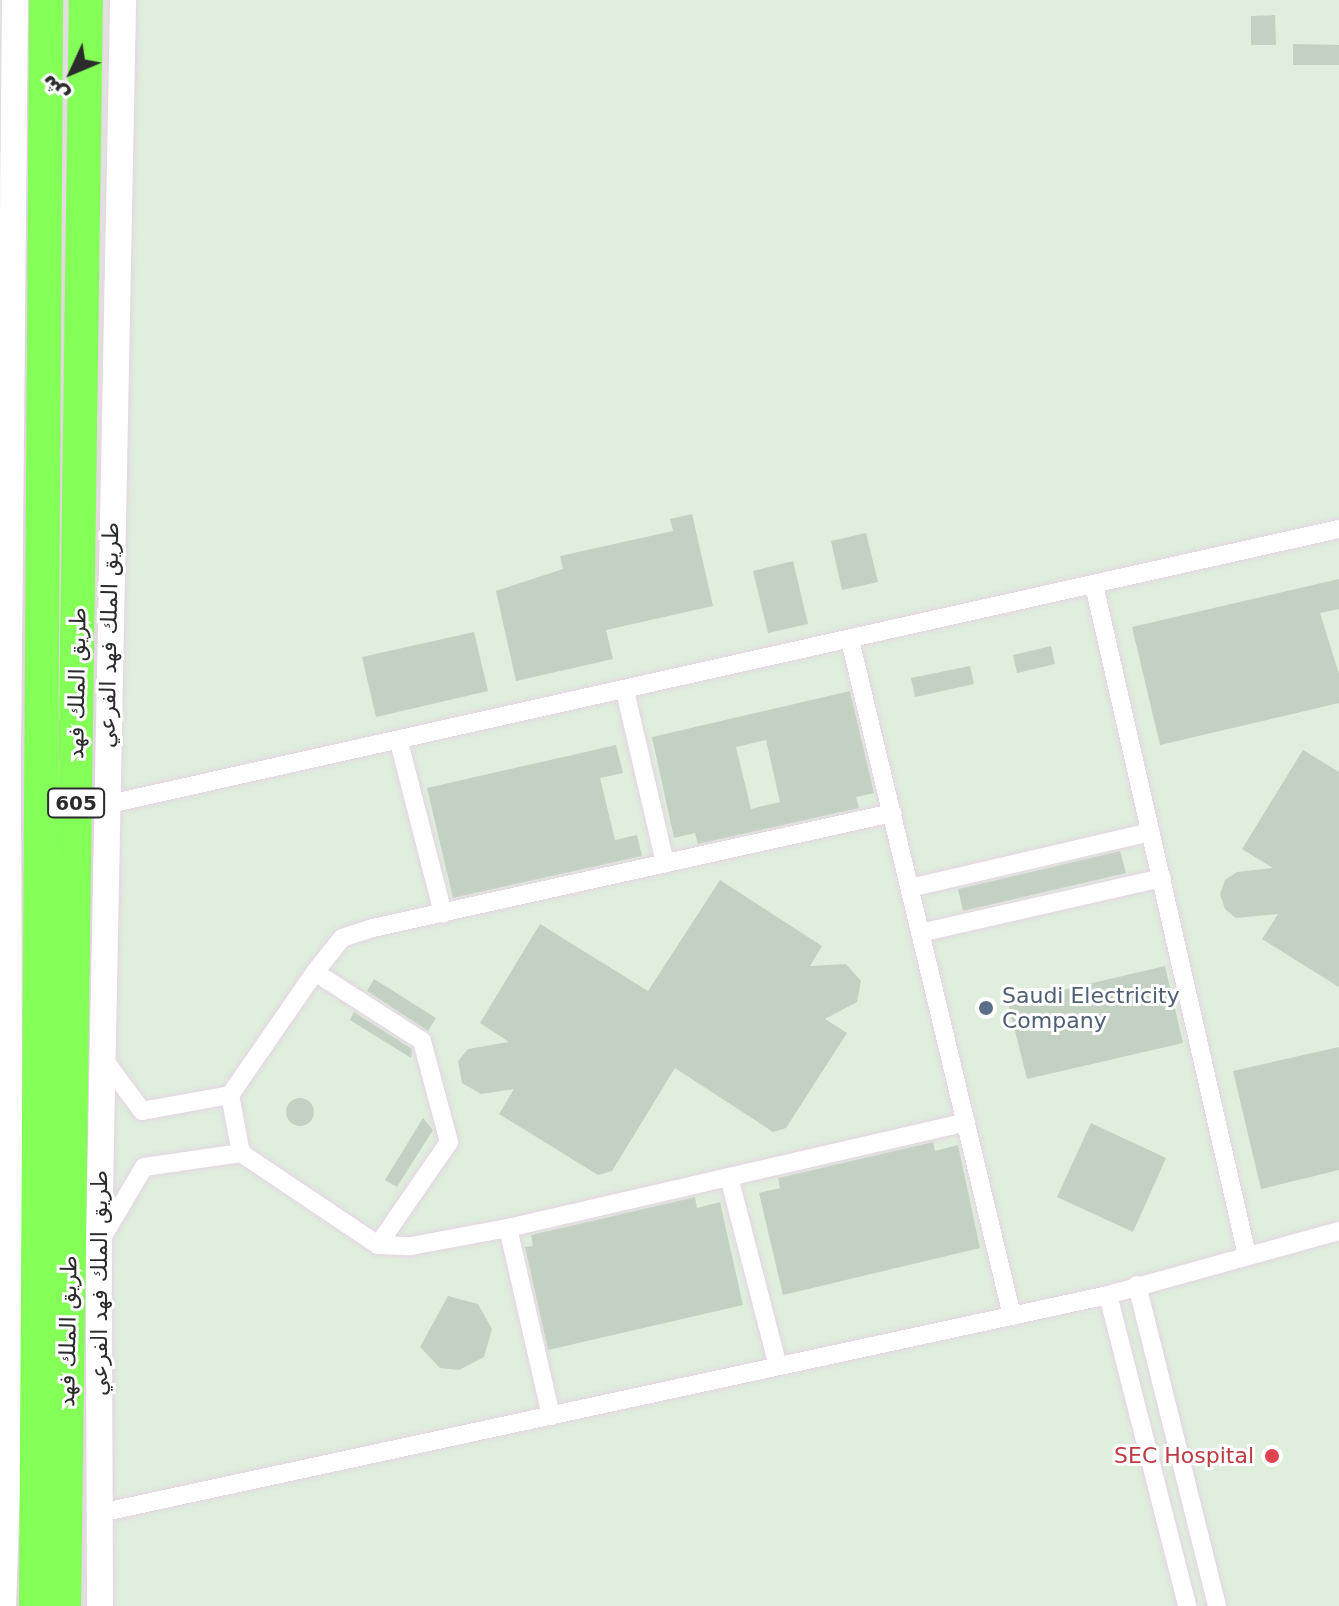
<!DOCTYPE html>
<meta charset="utf-8">
<style>
body{margin:0}
#map{position:relative;width:1339px;height:1606px;overflow:hidden;background:#dfeedd;font-family:"DejaVu Sans","Noto Sans Arabic",sans-serif}
div>[style]{position:absolute}
[style*='--x']{left:calc(var(--x)*1px);top:calc(var(--y)*1px);width:calc(var(--w)*1px);rotate:calc(var(--a)*1deg)}
.building>*{inset:0;background:#c3d1c2}
.round{border-radius:50%}
.roads{filter:drop-shadow(0 0 2px #e5d2e3) drop-shadow(0 0 2px #e5d2e3)}
.minor>*{height:18px;margin:-9px;padding:0 9px;transform-origin:9px;border-radius:9px;background:#fff}
.secondary>*{height:26px;margin:-13px;padding:0 13px;transform-origin:13px;border-radius:13px;background:#fff}
.motorway>*{height:34px;margin:-17px;padding:0 17px;transform-origin:17px;border-radius:17px;background:#84ff57}
.dots>*{width:22px;height:22px;translate:-50% -50%;box-sizing:border-box;border:4px solid #fff;border-radius:50%}
span{translate:-50% -50%;white-space:nowrap;text-align:center;line-height:1.15;-webkit-text-stroke:6px #fff;paint-order:stroke}
.shield-label span{padding:2px 6px;background:#fff;border:2px solid;border-radius:6px;-webkit-text-stroke-width:0}
.shield-label{font-size:20px;color:#2b2b2b;font-weight:700}
.street-label{font-size:22px;color:#2b2b2b}
.service-label{font-size:22px;color:#4e5e75}
.left{translate:0 -50%;text-align:left}
.health-label{font-size:22px;color:#be3a42}
.right{translate:-100% -50%;text-align:right}
.north{position:absolute;left:32px;top:32px;width:80px;height:80px;-webkit-text-stroke:6px #fff;paint-order:stroke;rotate:226deg;font-size:22px;font-weight:700;line-height:32px;text-align:center;color:#2b2b2b}
.north::after{content:'';display:block;margin:auto;width:28px;height:36px;background:#2b2b2b;clip-path:polygon(50% 0,100% 100%,50% 72%,0 100%)}
</style>
<div id="map">
<div class="building">
<i style="clip-path:polygon(1275px 15px,1276px 45px,1251px 45px,1251px 16px)"></i>
<i style="clip-path:polygon(1293px 44px,1339px 45px,1339px 65px,1293px 65px)"></i>
<i style="clip-path:polygon(692px 514px,713px 606px,606px 630px,613px 659px,516px 681px,496px 591px,563px 569px,560px 556px,673px 531px,670px 519px)"></i>
<i style="clip-path:polygon(866px 533px,878px 582px,842px 590px,831px 541px)"></i>
<i style="clip-path:polygon(793px 561px,808px 624px,768px 633px,753px 571px)"></i>
<i style="clip-path:polygon(1339px 579px,1339px 609px,1320px 613px,1339px 674px,1339px 703px,1160px 745px,1132px 627px)"></i>
<i style="clip-path:polygon(474px 632px,488px 691px,376px 717px,362px 657px)"></i>
<i style="clip-path:polygon(1051px 646px,1055px 664px,1017px 673px,1013px 655px)"></i>
<i style="clip-path:polygon(970px 666px,974px 684px,915px 697px,911px 678px)"></i>
<i style="clip-path:polygon(evenodd,850px 691px,874px 793px,856px 797px,859px 808px,698px 844px,695px 833px,674px 838px,652px 737px,850px 691px,766px 740px,780px 802px,751px 809px,736px 747px,766px 740px)"></i>
<i style="clip-path:polygon(616px 745px,623px 773px,600px 778px,615px 840px,637px 835px,642px 856px,453px 898px,427px 788px)"></i>
<i style="clip-path:polygon(1303px 750px,1339px 772px,1339px 987px,1262px 939px,1278px 914px,1236px 918px,1225px 909px,1220px 894px,1225px 880px,1237px 872px,1273px 868px,1242px 849px)"></i>
<i style="clip-path:polygon(1120px 851px,1126px 873px,963px 911px,958px 889px)"></i>
<i style="clip-path:polygon(720px 880px,822px 946px,810px 966px,846px 964px,861px 981px,857px 1002px,825px 1019px,847px 1033px,786px 1128px,773px 1132px,675px 1068px,612px 1171px,598px 1175px,499px 1114px,514px 1089px,481px 1094px,462px 1083px,458px 1061px,468px 1049px,509px 1042px,480px 1023px,540px 924px,648px 991px)"></i>
<i style="clip-path:polygon(1165px 966px,1183px 1043px,1027px 1079px,1008px 1003px)"></i>
<i style="clip-path:polygon(374px 979px,436px 1018px,428px 1031px,367px 991px)"></i>
<i style="clip-path:polygon(354px 1012px,412px 1049px,411px 1058px,350px 1020px)"></i>
<i style="clip-path:polygon(1339px 1047px,1339px 1170px,1261px 1189px,1233px 1071px)"></i>
<i class="round" style="left:286px;top:1098px;width:28px;height:28px"></i>
<i style="clip-path:polygon(423px 1118px,433px 1130px,397px 1187px,385px 1180px)"></i>
<i style="clip-path:polygon(1091px 1123px,1166px 1158px,1133px 1232px,1057px 1197px)"></i>
<i style="clip-path:polygon(933px 1142px,935px 1151px,958px 1145px,980px 1248px,783px 1295px,759px 1193px,780px 1188px,778px 1178px)"></i>
<i style="clip-path:polygon(695px 1197px,697px 1208px,720px 1202px,743px 1305px,548px 1350px,525px 1247px,533px 1246px,531px 1235px)"></i>
<i style="clip-path:polygon(448px 1296px,478px 1304px,492px 1329px,484px 1357px,459px 1370px,440px 1368px,420px 1347px)"></i>
</div>
<div class="roads">
<div class="minor">
<i style="--x:1094;--y:585;--w:687;--a:77.14"></i>
<i style="--x:850;--y:640;--w:695;--a:76.52"></i>
<i style="--x:625;--y:691;--w:177;--a:76.9"></i>
<i style="--x:399;--y:742;--w:177;--a:75.6"></i>
<i style="--x:105;--y:805;--w:1264;--a:-12.61"></i>
<i style="--x:910;--y:888;--w:247;--a:-13.1"></i>
<i style="--x:920;--y:933;--w:248;--a:-12.8"></i>
<i style="--x:315;--y:972;--w:43;--a:-51.5"></i>
<i style="--x:342;--y:938;--w:33;--a:-18"></i>
<i style="--x:373;--y:928;--w:532;--a:-12.49"></i>
<i style="--x:230;--y:1095;--w:59;--a:79.3"></i>
<i style="--x:729;--y:1177;--w:195;--a:75.5"></i>
<i style="--x:508;--y:1228;--w:470;--a:-13"></i>
<i style="--x:102;--y:1238;--w:82;--a:-59.4"></i>
<i style="--x:144;--y:1167;--w:98;--a:-8.2"></i>
<i style="--x:241;--y:1153;--w:165;--a:33.9"></i>
<i style="--x:378;--y:1245;--w:125;--a:-55.4"></i>
<i style="--x:449;--y:1142;--w:105;--a:-105"></i>
<i style="--x:422;--y:1041;--w:127;--a:-147.2"></i>
<i style="--x:315;--y:972;--w:150;--a:124.6"></i>
<i style="--x:230;--y:1095;--w:89;--a:169.7"></i>
<i style="--x:142;--y:1111;--w:66;--a:-126.3"></i>
<i style="--x:378;--y:1245;--w:33;--a:2"></i>
<i style="--x:411;--y:1246;--w:99;--a:-10.5"></i>
<i style="--x:508;--y:1228;--w:193;--a:77.1"></i>
<i style="--x:1137;--y:1285;--w:331;--a:76"></i>
<i style="--x:1108;--y:1295;--w:321;--a:75.7"></i>
<i style="--x:100;--y:1513;--w:1031;--a:-12.2"></i>
<i style="--x:1108;--y:1295;--w:240;--a:-15.5"></i>
</div>
<div class="secondary">
<i style="--x:3;--y:1606;--w:197;--a:-88"></i>
<i style="--x:10;--y:1409;--w:654;--a:-90.18"></i>
<i style="--x:8;--y:755;--w:755;--a:-89.47"></i>
<i style="--x:100;--y:1606;--w:362;--a:-90.2"></i>
<i style="--x:99;--y:1244;--w:1244;--a:-88.89"></i>
</div>
<div class="motorway">
<i style="--x:36;--y:1606;--w:1606;--a:-89.64"></i>
<i style="--x:64;--y:1606;--w:1606;--a:-89.22"></i>
</div>
</div>
<div class="dots">
<i style="left:986px;top:1008px;background:#5c6f8a"></i>
<i style="left:1272px;top:1456px;background:#e0444e"></i>
</div>
<div class="shield-label">
<span style="left:76px;top:803px">605</span>
</div>
<div class="street-label">
<span style="left:109px;top:635px;rotate:-89deg">طريق الملك فهد الفرعي</span>
<span style="left:77px;top:683px;rotate:-89deg">طريق الملك فهد</span>
<span style="left:100px;top:1283px;rotate:-90deg">طريق الملك فهد الفرعي</span>
<span style="left:68px;top:1331px;rotate:-89deg">طريق الملك فهد</span>
</div>
<div class="service-label">
<span class="left" style="left:1002px;top:1008px">Saudi Electricity<br>Company</span>
</div>
<div class="health-label">
<span class="right" style="left:1254px;top:1456px">SEC Hospital</span>
</div>
<div class="north">ش</div>
</div>
